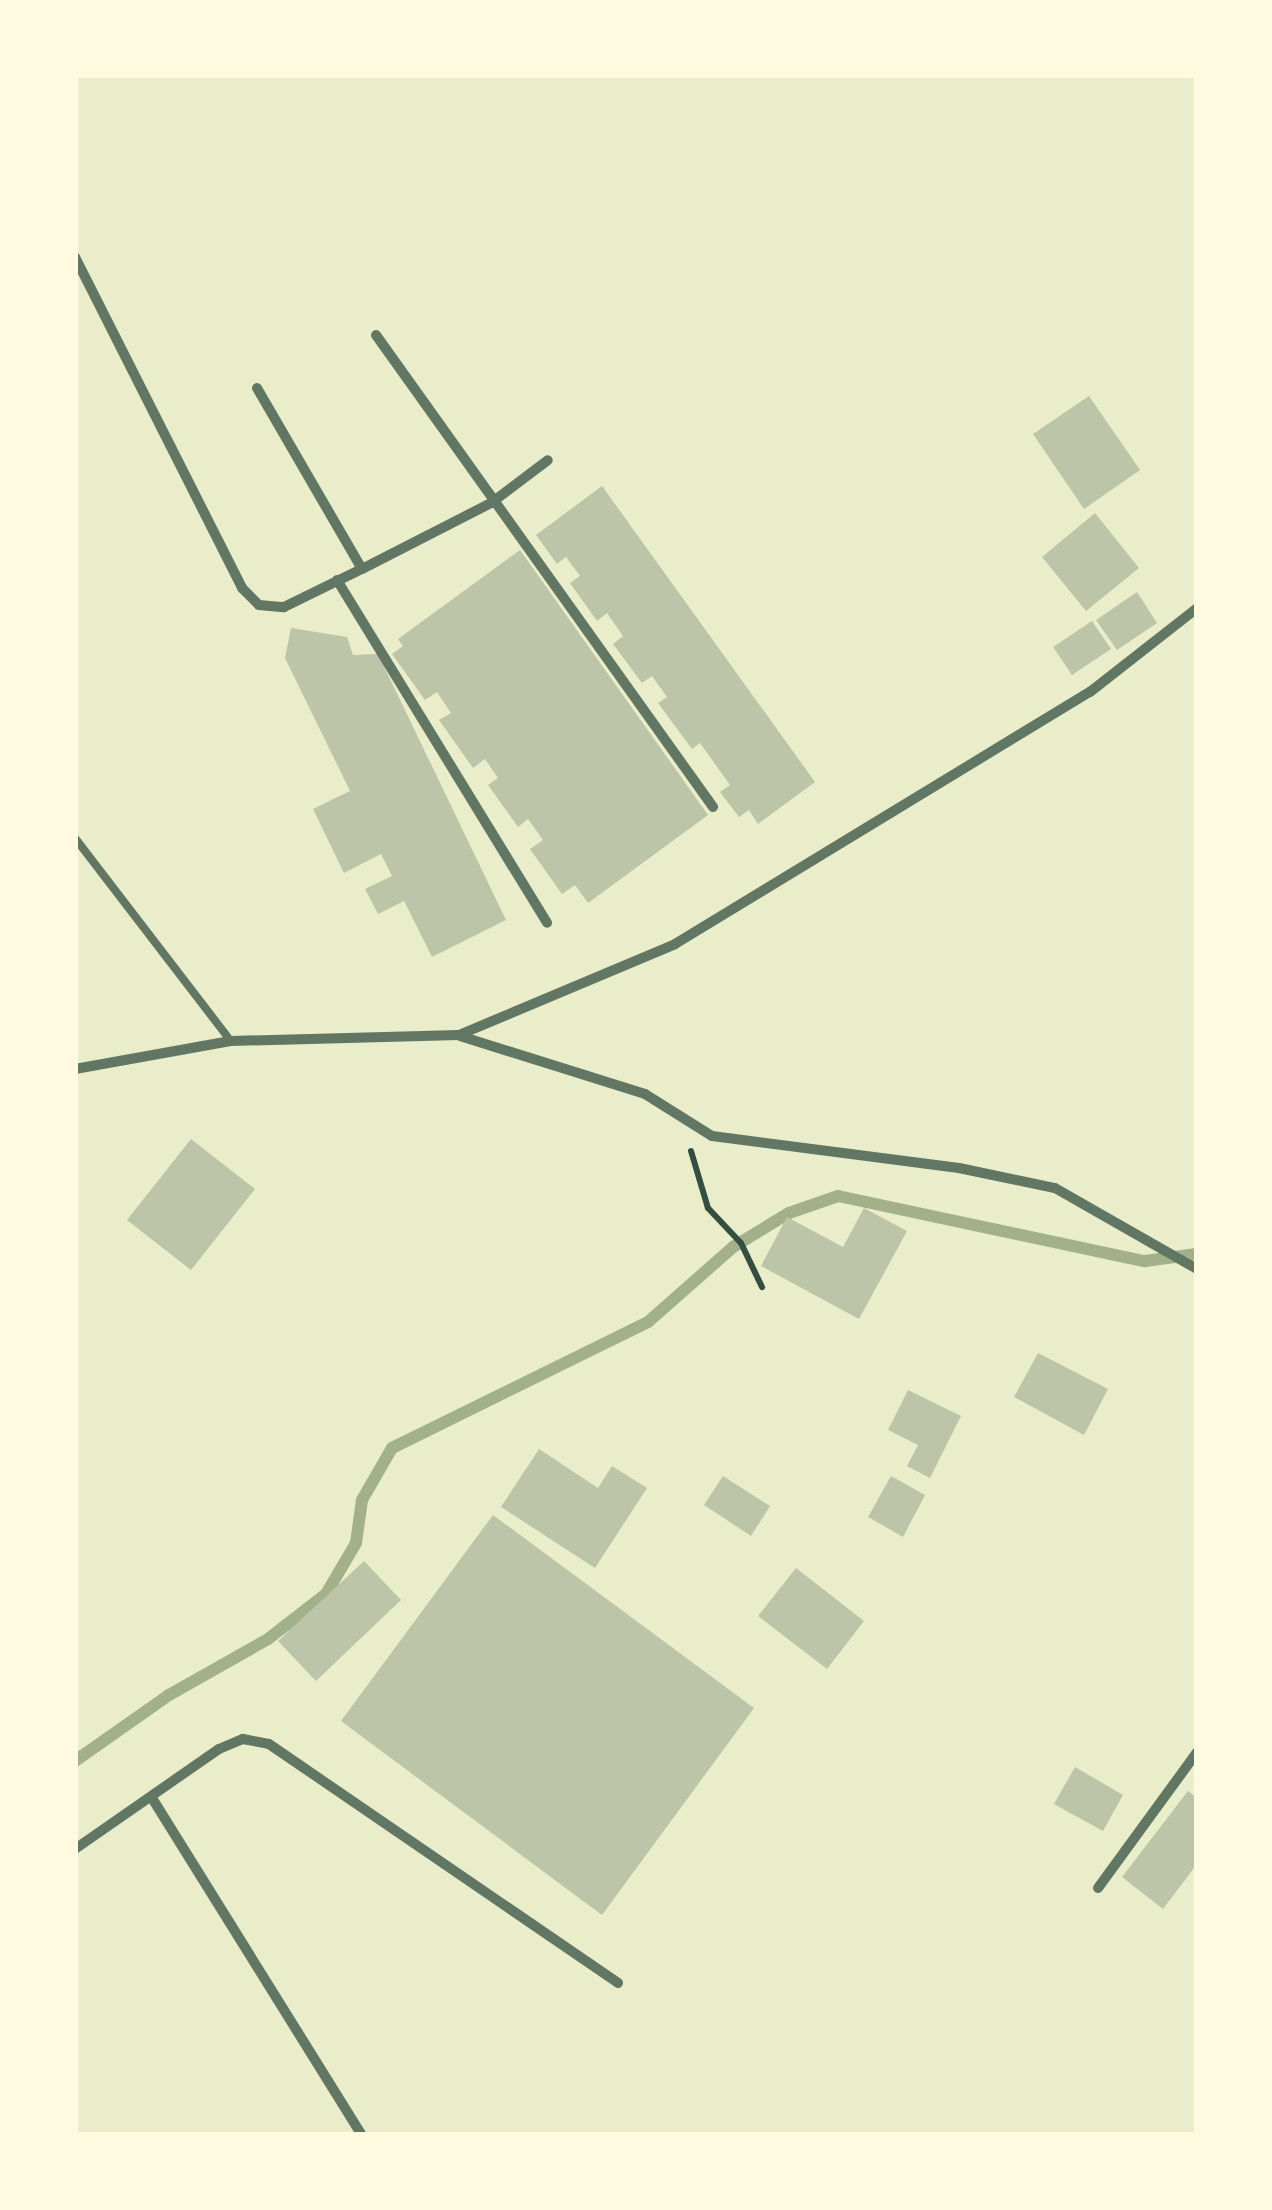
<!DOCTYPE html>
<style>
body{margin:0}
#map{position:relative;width:1272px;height:2210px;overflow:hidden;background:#e9edc9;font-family:"IBM Plex Sans",sans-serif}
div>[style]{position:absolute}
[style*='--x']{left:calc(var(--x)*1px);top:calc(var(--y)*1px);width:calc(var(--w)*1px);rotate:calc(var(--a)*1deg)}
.stream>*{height:12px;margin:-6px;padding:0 6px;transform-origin:6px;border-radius:6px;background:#a3b18a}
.building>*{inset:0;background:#bcc5a7}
.path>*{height:6px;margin:-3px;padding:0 3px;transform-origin:3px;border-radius:3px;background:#344e41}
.service>*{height:8px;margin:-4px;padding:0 4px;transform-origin:4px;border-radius:4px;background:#617663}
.minor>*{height:10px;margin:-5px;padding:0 5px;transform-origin:5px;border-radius:5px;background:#617663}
span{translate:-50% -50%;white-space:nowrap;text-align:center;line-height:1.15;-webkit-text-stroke:8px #fefae0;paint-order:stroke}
.frame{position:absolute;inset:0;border:78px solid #fefae0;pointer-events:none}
</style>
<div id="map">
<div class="stream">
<i style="--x:75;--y:1761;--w:115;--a:-35.1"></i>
<i style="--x:169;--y:1695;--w:114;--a:-29.5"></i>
<i style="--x:268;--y:1639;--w:73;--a:-37.8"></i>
<i style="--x:326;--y:1594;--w:59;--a:-59.5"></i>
<i style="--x:356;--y:1543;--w:43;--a:-82.1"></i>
<i style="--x:362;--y:1500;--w:60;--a:-60"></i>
<i style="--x:392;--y:1448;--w:285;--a:-26.2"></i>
<i style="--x:648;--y:1322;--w:113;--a:-41.4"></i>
<i style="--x:733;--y:1247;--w:66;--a:-31.3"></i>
<i style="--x:789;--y:1213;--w:52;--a:-19.1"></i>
<i style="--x:838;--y:1196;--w:314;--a:12"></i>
<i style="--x:1145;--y:1261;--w:52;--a:-7.7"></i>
</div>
<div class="building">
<i style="clip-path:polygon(1089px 396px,1140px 470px,1084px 509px,1033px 434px)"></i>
<i style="clip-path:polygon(602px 486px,815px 782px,758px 824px,749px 810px,739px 817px,720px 792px,730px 785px,700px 743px,692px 749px,658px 703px,667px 697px,652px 676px,642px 683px,613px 644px,623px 636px,607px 613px,597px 621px,570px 583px,580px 576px,566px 557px,557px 564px,536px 535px)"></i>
<i style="clip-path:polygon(1095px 513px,1139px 568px,1086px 611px,1042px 557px)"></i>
<i style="clip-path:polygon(520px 550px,708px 815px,588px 903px,575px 885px,562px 894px,530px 849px,543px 840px,528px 819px,518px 827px,488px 785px,498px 778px,485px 759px,473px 768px,439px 720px,451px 713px,437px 692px,425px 700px,392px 654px,403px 646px,398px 639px)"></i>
<i style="clip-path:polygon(1137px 592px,1157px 623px,1117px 650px,1096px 620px)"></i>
<i style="clip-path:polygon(1092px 621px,1111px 649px,1072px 675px,1053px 647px)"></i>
<i style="clip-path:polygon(291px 628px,347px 637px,353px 655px,378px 654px,506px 920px,432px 957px,404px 901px,378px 914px,365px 889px,392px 876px,381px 854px,344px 873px,313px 809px,350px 791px,285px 658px)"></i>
<i style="clip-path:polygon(191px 1139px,255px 1189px,191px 1270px,127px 1220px)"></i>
<i style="clip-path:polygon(864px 1208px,907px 1231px,859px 1319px,761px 1266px,787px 1217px,843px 1247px)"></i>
<i style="clip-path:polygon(1038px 1353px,1108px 1389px,1084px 1435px,1014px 1397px)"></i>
<i style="clip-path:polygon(908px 1390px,961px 1416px,930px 1478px,907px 1466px,918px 1445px,888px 1430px)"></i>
<i style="clip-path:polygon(539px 1449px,598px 1488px,612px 1466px,647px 1488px,595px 1568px,501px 1507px)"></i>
<i style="clip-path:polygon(723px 1476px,770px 1506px,751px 1536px,704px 1505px)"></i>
<i style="clip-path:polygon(891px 1476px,925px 1495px,903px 1537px,868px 1517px)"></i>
<i style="clip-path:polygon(493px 1515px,754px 1708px,602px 1915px,341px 1721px)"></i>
<i style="clip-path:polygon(364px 1561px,401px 1600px,316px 1681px,278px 1641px)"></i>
<i style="clip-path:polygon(796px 1568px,864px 1621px,827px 1669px,758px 1616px)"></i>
<i style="clip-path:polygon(1075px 1767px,1123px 1795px,1103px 1831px,1054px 1804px)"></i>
<i style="clip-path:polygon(1188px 1791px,1197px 1798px,1197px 1864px,1163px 1909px,1122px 1877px)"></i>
</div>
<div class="path">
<i style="--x:691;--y:1151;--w:59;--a:73.4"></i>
<i style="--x:708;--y:1208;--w:48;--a:46.7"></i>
<i style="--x:741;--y:1243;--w:49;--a:64.5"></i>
</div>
<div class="service">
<i style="--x:75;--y:838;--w:256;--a:52.5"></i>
</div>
<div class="minor">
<i style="--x:75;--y:257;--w:371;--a:63.2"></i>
<i style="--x:242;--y:588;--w:24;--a:45"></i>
<i style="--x:259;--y:605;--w:25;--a:5"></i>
<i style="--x:284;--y:607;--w:87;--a:-26"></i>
<i style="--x:362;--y:569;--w:145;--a:-27.1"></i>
<i style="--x:491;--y:503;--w:71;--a:-37"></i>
<i style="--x:376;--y:335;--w:580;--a:54.47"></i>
<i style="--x:257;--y:388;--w:209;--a:59.9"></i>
<i style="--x:337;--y:580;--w:402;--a:58.5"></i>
<i style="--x:460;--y:1036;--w:194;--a:17.4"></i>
<i style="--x:645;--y:1094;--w:79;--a:32.1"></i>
<i style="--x:712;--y:1136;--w:249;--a:7.4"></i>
<i style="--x:959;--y:1168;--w:98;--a:11.8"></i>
<i style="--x:1055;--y:1188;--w:163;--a:29.7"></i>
<i style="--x:75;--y:1069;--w:158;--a:-10.2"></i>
<i style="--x:231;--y:1041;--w:228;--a:-1.5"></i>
<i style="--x:459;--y:1035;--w:234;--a:-22.8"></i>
<i style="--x:675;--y:944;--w:486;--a:-31.3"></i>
<i style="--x:1090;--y:692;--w:136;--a:-38.1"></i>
<i style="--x:152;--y:1798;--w:397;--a:58.1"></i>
<i style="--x:75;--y:1849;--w:175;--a:-34.8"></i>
<i style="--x:219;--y:1749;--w:26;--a:-23"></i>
<i style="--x:243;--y:1739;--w:26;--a:11"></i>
<i style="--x:269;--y:1744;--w:423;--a:34.4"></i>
<i style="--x:1098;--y:1888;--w:168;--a:-53.9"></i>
</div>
<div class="frame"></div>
</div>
